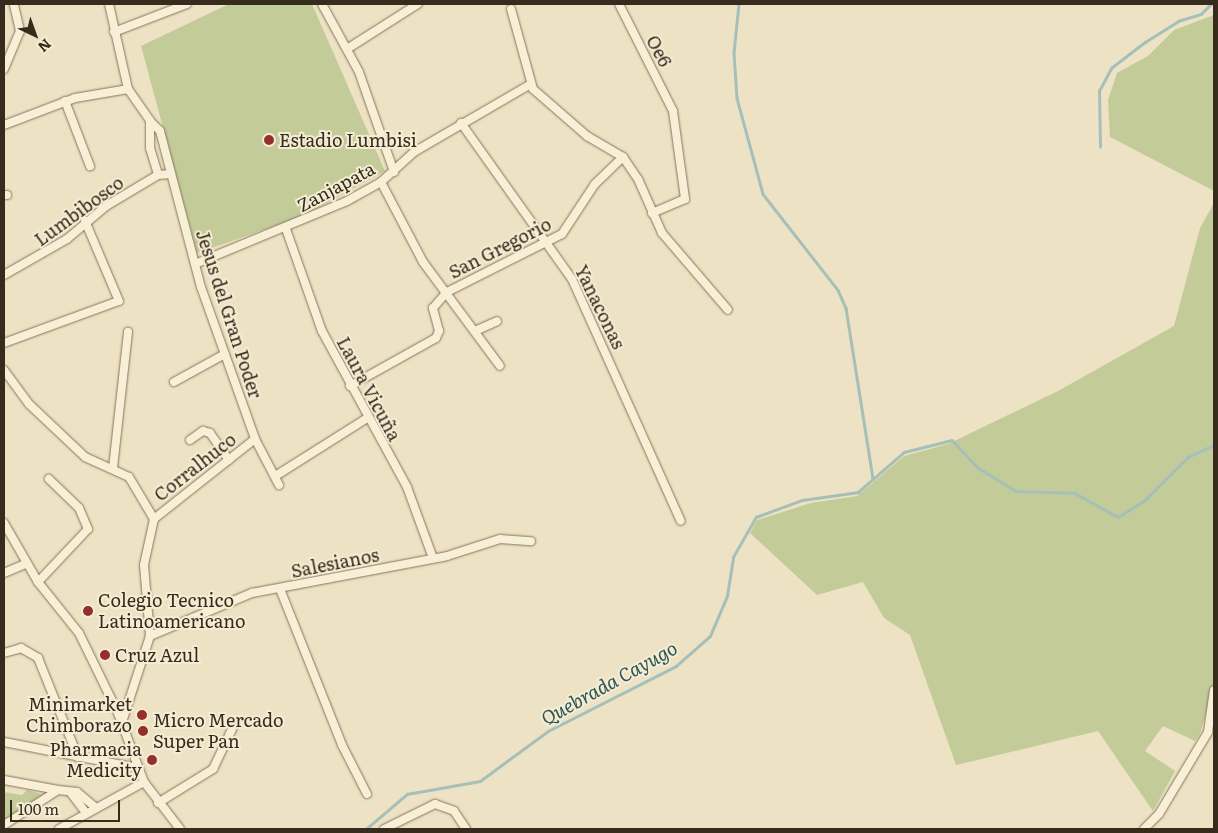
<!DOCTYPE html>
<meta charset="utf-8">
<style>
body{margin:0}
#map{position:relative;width:1218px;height:833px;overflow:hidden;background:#ede2c4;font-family:Literata,serif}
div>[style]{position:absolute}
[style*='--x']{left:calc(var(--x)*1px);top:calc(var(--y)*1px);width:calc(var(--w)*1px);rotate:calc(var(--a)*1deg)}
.green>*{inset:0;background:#c3cb98}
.stream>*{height:2.5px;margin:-1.25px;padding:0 1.25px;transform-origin:1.25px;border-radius:1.25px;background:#a6c0b9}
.roads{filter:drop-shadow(0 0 1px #87745b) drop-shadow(0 0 1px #87745b)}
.minor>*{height:8px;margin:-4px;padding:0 4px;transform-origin:4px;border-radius:4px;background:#f8efd7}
.dots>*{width:14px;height:14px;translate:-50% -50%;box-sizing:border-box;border:2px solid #f4ecd3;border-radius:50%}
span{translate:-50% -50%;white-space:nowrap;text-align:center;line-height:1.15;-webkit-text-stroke:4px #f4ecd3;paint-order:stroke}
.street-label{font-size:18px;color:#372b1e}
.poi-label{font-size:18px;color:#372b1e}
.left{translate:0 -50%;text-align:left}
.right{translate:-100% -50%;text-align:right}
.water-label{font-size:19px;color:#2e5655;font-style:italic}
.frame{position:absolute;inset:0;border:5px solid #372b1e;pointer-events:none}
.north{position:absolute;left:10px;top:10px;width:50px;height:50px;-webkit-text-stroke:4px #f4ecd3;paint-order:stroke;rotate:138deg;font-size:14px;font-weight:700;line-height:20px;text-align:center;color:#372b1e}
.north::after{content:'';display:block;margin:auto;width:18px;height:22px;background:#372b1e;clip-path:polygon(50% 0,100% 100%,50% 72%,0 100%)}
.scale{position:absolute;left:10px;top:800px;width:110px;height:22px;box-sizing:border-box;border:2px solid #372b1e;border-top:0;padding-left:6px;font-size:15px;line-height:18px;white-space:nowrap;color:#372b1e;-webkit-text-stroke:4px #f4ecd3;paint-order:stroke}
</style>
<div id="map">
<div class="green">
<i style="clip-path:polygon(229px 4px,312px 4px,385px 171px,303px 216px,197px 253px,141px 46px)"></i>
<i style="clip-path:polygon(1214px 15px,1214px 191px,1110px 137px,1108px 100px,1117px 73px,1148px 56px,1174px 30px)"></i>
<i style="clip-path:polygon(1214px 203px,1214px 686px,1200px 734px,1195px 741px,1163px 726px,1145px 751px,1175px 771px,1153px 811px,1098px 731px,956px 765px,910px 635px,884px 618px,863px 582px,817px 595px,750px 533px,757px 520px,811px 503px,857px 496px,904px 456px,948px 444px,1058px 391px,1174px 326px,1200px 228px)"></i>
<i style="clip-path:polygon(27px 790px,44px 795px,4px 821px,4px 792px,22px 795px)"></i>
</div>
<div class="stream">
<i style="--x:739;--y:4;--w:49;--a:95.8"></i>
<i style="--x:734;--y:53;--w:45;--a:86.2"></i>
<i style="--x:737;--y:98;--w:99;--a:74.8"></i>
<i style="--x:763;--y:194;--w:122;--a:52"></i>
<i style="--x:838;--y:290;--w:20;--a:66"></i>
<i style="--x:846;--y:308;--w:173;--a:81"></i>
<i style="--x:1100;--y:147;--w:56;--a:-91"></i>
<i style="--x:1099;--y:91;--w:26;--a:-62"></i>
<i style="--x:1111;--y:68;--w:43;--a:-37.4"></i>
<i style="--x:1145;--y:42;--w:39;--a:-32"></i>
<i style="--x:1178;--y:21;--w:24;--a:-17"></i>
<i style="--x:1201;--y:14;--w:14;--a:-45"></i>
<i style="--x:366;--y:829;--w:54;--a:-40.5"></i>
<i style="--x:407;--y:794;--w:74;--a:-10.1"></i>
<i style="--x:480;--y:781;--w:84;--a:-36.3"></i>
<i style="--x:548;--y:731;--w:144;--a:-26.9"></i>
<i style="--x:676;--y:666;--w:45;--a:-41.4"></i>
<i style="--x:710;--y:636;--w:43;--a:-67"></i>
<i style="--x:727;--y:596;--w:39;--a:-81"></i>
<i style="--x:733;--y:557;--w:46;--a:-60.1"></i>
<i style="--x:756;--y:517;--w:49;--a:-20.3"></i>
<i style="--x:802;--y:500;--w:57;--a:-8.1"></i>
<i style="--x:858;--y:492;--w:61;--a:-41"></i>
<i style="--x:904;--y:452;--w:49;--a:-14"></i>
<i style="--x:952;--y:440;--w:37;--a:47"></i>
<i style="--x:977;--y:467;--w:46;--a:31.6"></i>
<i style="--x:1016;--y:491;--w:59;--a:1.9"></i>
<i style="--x:1075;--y:493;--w:49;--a:29.2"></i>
<i style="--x:1118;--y:517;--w:31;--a:-32"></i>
<i style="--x:1144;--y:501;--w:62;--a:-45"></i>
<i style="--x:1188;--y:457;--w:29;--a:-25"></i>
</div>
<div class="roads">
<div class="minor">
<i style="--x:109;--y:4;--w:87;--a:77.4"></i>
<i style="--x:128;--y:89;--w:39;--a:55"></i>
<i style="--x:150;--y:121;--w:27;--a:90"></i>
<i style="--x:150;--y:148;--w:28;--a:73"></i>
<i style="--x:322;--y:4;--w:77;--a:61.4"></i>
<i style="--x:359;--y:72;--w:106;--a:70.7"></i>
<i style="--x:619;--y:4;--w:120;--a:63.2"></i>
<i style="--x:673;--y:111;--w:89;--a:82.2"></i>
<i style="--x:685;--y:199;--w:36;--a:157"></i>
<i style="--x:511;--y:9;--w:83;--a:74.6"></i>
<i style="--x:533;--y:89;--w:72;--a:41"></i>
<i style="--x:587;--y:136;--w:42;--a:30.3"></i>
<i style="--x:623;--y:157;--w:27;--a:56"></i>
<i style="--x:638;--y:179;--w:59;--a:66"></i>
<i style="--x:662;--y:233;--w:101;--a:49.4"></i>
<i style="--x:114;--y:32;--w:78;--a:-21"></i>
<i style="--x:347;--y:49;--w:84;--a:-32.4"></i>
<i style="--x:4;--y:69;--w:41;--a:-67.2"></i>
<i style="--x:20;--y:31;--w:28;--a:-103"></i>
<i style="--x:65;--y:101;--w:70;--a:69"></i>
<i style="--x:150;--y:121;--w:14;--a:45"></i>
<i style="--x:160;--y:131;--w:161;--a:75.3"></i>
<i style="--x:201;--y:287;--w:161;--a:70.4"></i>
<i style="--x:255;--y:439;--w:52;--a:62.4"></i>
<i style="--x:461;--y:123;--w:191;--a:54.6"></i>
<i style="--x:572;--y:279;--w:265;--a:65.8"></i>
<i style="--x:4;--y:125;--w:76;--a:-20.8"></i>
<i style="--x:75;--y:98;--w:54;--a:-9.6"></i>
<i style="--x:381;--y:182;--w:90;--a:62.3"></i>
<i style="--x:423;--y:262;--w:129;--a:53.5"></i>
<i style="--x:4;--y:195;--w:3;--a:0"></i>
<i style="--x:286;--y:229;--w:108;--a:70.6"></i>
<i style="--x:322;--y:331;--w:178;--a:61.4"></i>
<i style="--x:407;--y:487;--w:76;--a:69.9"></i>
<i style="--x:195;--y:264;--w:165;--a:-22.5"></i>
<i style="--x:347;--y:201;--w:39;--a:-29"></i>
<i style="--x:381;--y:182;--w:45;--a:-42.3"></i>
<i style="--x:414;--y:152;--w:135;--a:-30.2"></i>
<i style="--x:4;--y:275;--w:73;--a:-29.7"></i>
<i style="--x:67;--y:239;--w:51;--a:-40.2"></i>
<i style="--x:106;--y:206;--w:61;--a:-30.8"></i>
<i style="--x:158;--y:175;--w:13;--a:-4"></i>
<i style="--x:475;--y:331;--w:24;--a:-24"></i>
<i style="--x:4;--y:343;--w:122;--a:-20.1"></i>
<i style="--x:119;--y:301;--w:87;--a:-113"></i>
<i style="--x:4;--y:370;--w:42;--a:53.7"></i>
<i style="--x:29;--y:404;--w:77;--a:43.4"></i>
<i style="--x:85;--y:457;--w:48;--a:24.4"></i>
<i style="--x:129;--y:477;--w:49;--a:59.2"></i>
<i style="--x:154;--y:519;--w:47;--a:102.3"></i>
<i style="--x:144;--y:565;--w:71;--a:85.2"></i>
<i style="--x:150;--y:636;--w:90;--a:108"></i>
<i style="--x:174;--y:382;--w:58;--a:-28.8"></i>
<i style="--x:350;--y:386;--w:98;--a:-29.2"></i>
<i style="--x:436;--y:338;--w:8;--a:-67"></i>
<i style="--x:439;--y:331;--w:24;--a:-105"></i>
<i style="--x:433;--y:308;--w:21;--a:-49"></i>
<i style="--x:447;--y:292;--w:129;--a:-26.8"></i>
<i style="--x:562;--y:234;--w:60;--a:-56.6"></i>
<i style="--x:595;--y:184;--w:39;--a:-44"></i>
<i style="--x:190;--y:440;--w:16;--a:-35"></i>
<i style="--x:203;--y:431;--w:7;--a:16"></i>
<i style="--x:210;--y:433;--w:33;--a:55"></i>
<i style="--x:113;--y:468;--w:137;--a:-83.7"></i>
<i style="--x:277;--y:475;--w:107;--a:-32.3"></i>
<i style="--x:154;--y:519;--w:129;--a:-38.4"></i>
<i style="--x:4;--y:523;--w:68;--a:60"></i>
<i style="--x:38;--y:582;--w:65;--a:51.2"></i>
<i style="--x:79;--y:633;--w:89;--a:64"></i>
<i style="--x:118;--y:713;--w:74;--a:69.4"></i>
<i style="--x:144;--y:782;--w:59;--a:52.5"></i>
<i style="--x:4;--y:573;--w:25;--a:-23"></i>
<i style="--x:38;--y:582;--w:73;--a:-46.7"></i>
<i style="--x:88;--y:529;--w:23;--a:-113"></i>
<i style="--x:79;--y:508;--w:42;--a:-136"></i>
<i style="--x:280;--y:589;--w:168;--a:68.3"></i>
<i style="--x:342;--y:745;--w:55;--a:63"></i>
<i style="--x:150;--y:636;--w:111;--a:-22.9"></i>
<i style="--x:252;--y:593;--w:198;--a:-10.7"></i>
<i style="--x:447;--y:556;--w:56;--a:-17.8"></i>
<i style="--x:500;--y:539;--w:31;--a:4"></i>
<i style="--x:4;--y:653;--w:18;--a:-16"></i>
<i style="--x:21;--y:648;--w:20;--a:30"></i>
<i style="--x:38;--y:658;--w:107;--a:68"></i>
<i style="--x:4;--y:742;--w:136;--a:11"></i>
<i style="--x:4;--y:780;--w:55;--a:10.5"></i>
<i style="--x:71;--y:793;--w:25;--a:53"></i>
<i style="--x:158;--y:803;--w:65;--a:-31.7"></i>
<i style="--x:213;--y:769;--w:49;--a:-64.5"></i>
<i style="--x:4;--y:825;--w:64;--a:-32.9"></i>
<i style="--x:58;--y:790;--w:19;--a:6"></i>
<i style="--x:77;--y:792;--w:23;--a:40"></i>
<i style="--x:59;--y:829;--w:97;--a:-28.9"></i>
<i style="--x:384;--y:829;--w:57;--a:-26.1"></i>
<i style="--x:435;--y:804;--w:20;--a:20"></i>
<i style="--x:454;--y:811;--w:22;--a:56"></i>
<i style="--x:1144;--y:829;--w:21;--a:-45"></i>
<i style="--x:1159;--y:814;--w:96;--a:-59.1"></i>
<i style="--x:1208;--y:732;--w:42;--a:-81.9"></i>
</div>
</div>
<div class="dots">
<i style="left:269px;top:140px;background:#942f2c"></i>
<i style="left:88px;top:611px;background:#942f2c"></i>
<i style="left:105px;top:655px;background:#942f2c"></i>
<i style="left:142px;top:715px;background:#942f2c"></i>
<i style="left:143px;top:731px;background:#942f2c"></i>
<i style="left:152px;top:760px;background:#942f2c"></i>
</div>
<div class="street-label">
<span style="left:659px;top:51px;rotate:62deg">Oe6</span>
<span style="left:336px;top:187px;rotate:-28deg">Zanjapata</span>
<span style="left:79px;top:211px;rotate:-36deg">Lumbibosco</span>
<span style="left:500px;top:248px;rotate:-27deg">San Gregorio</span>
<span style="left:600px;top:307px;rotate:64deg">Yanaconas</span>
<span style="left:229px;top:314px;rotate:72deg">Jesus del Gran Poder</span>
<span style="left:369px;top:389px;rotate:62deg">Laura Vicuña</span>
<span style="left:195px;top:467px;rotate:-38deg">Corralhuco</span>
<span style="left:335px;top:563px;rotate:-11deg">Salesianos</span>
</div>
<div class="poi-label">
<span class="left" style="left:279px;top:140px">Estadio Lumbisi</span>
<span class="left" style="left:98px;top:611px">Colegio Tecnico<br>Latinoamericano</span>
<span class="left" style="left:115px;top:655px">Cruz Azul</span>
<span class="right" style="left:132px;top:715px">Minimarket<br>Chimborazo</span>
<span class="left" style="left:153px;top:731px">Micro Mercado<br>Super Pan</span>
<span class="right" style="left:142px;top:760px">Pharmacia<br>Medicity</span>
</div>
<div class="water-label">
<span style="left:609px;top:683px;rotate:-29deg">Quebrada Cayugo</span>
</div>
<div class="frame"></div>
<div class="north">N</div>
<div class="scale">100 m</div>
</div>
